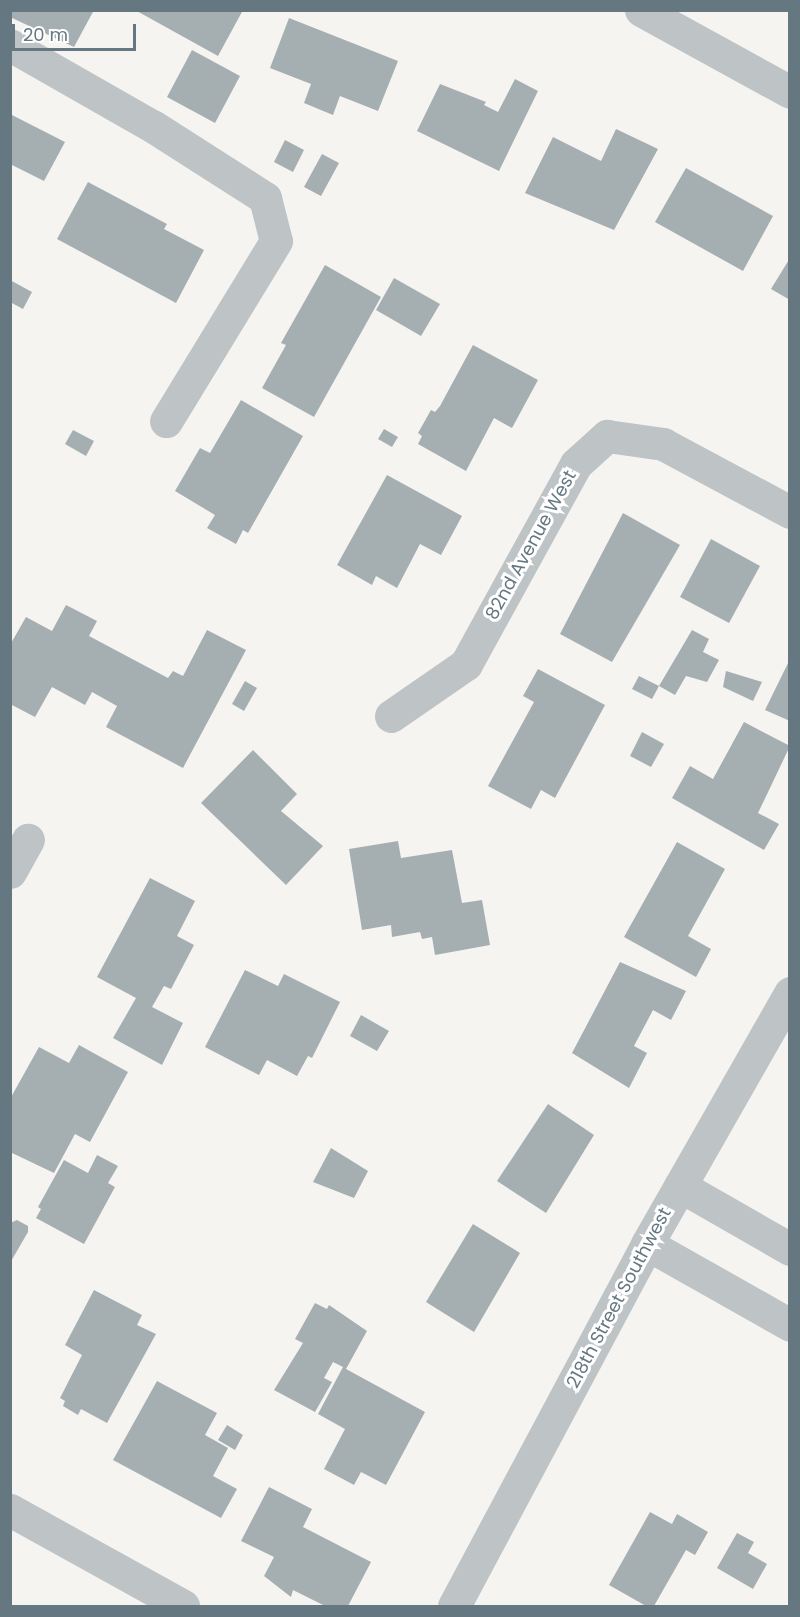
<!DOCTYPE html>
<style>
body{margin:0}
#map{position:relative;width:800px;height:1617px;overflow:hidden;background:#f5f4f1;font-family:Poppins,sans-serif}
div>[style]{position:absolute}
[style*='--x']{left:calc(var(--x)*1px);top:calc(var(--y)*1px);width:calc(var(--w)*1px);rotate:calc(var(--a)*1deg)}
.building>*{inset:0;background:#a5afb2}
.minor>*{height:33px;margin:-16.5px;padding:0 16.5px;transform-origin:16.5px;border-radius:16.5px;background:#bec3c5}
span{translate:-50% -50%;white-space:nowrap;text-align:center;line-height:1.15;-webkit-text-stroke:6px #fff;paint-order:stroke}
.street-label{font-size:18px;color:#657881}
.frame{position:absolute;inset:0;border:12px solid #657881;pointer-events:none}
.scale{position:absolute;left:12px;top:24px;width:124px;height:27px;box-sizing:border-box;border:3px solid #657881;border-top:0;padding-left:8px;font-size:18px;line-height:21px;white-space:nowrap;color:#657881;-webkit-text-stroke:4px #fff;paint-order:stroke}
</style>
<div id="map">
<div class="building">
<i style="clip-path:polygon(10px 10px,94px 10px,74px 47px,10px 17px)"></i>
<i style="clip-path:polygon(135px 10px,243px 10px,218px 56px)"></i>
<i style="clip-path:polygon(289px 18px,398px 61px,378px 111px,340px 96px,333px 115px,304px 103px,311px 84px,270px 68px)"></i>
<i style="clip-path:polygon(192px 50px,240px 76px,215px 123px,167px 97px)"></i>
<i style="clip-path:polygon(515px 79px,538px 91px,499px 171px,417px 131px,440px 84px,486px 102px,484px 105px,498px 112px)"></i>
<i style="clip-path:polygon(10px 114px,65px 142px,44px 181px,10px 164px)"></i>
<i style="clip-path:polygon(616px 129px,658px 149px,614px 230px,525px 193px,553px 137px,601px 161px)"></i>
<i style="clip-path:polygon(285px 140px,304px 150px,293px 172px,274px 162px)"></i>
<i style="clip-path:polygon(322px 154px,339px 163px,321px 196px,304px 187px)"></i>
<i style="clip-path:polygon(686px 168px,773px 216px,743px 271px,655px 222px)"></i>
<i style="clip-path:polygon(88px 182px,167px 224px,164px 229px,204px 250px,176px 303px,57px 239px)"></i>
<i style="clip-path:polygon(790px 258px,790px 300px,771px 289px)"></i>
<i style="clip-path:polygon(325px 265px,381px 297px,314px 417px,262px 388px,286px 345px,281px 343px)"></i>
<i style="clip-path:polygon(394px 278px,440px 304px,421px 336px,376px 310px)"></i>
<i style="clip-path:polygon(10px 280px,32px 292px,23px 309px,10px 302px)"></i>
<i style="clip-path:polygon(473px 345px,538px 380px,512px 428px,494px 418px,466px 471px,418px 444px,422px 436px,418px 433px,431px 410px,435px 412px,440px 406px)"></i>
<i style="clip-path:polygon(241px 400px,303px 436px,248px 533px,243px 530px,236px 544px,207px 528px,215px 515px,175px 491px,200px 448px,210px 453px)"></i>
<i style="clip-path:polygon(384px 429px,398px 437px,392px 447px,378px 439px)"></i>
<i style="clip-path:polygon(73px 430px,94px 441px,86px 456px,65px 444px)"></i>
<i style="clip-path:polygon(387px 475px,462px 516px,441px 555px,420px 544px,397px 588px,376px 576px,372px 585px,337px 565px)"></i>
<i style="clip-path:polygon(623px 513px,680px 545px,612px 662px,560px 634px)"></i>
<i style="clip-path:polygon(711px 539px,760px 566px,729px 623px,680px 597px)"></i>
<i style="clip-path:polygon(66px 605px,97px 621px,89px 636px,168px 678px,173px 671px,183px 676px,207px 630px,246px 650px,183px 768px,106px 727px,117px 706px,92px 692px,85px 705px,52px 687px,35px 717px,10px 704px,10px 645px,26px 617px,52px 631px)"></i>
<i style="clip-path:polygon(692px 630px,709px 639px,703px 652px,719px 660px,707px 682px,686px 676px,675px 695px,659px 686px)"></i>
<i style="clip-path:polygon(790px 659px,790px 721px,765px 710px)"></i>
<i style="clip-path:polygon(538px 669px,605px 705px,555px 798px,541px 790px,531px 809px,488px 786px,534px 702px,523px 696px)"></i>
<i style="clip-path:polygon(726px 671px,762px 682px,753px 701px,723px 687px)"></i>
<i style="clip-path:polygon(639px 676px,659px 686px,652px 699px,632px 689px)"></i>
<i style="clip-path:polygon(245px 681px,257px 688px,244px 711px,232px 704px)"></i>
<i style="clip-path:polygon(744px 722px,790px 746px,758px 813px,779px 824px,764px 850px,672px 798px,690px 766px,713px 779px)"></i>
<i style="clip-path:polygon(642px 732px,664px 744px,651px 767px,630px 756px)"></i>
<i style="clip-path:polygon(253px 750px,297px 794px,281px 811px,323px 846px,286px 885px,201px 803px)"></i>
<i style="clip-path:polygon(398px 841px,401px 858px,452px 850px,462px 903px,482px 900px,490px 945px,435px 955px,432px 937px,422px 939px,420px 932px,392px 937px,391px 925px,362px 930px,349px 849px)"></i>
<i style="clip-path:polygon(677px 842px,725px 869px,688px 936px,711px 949px,696px 977px,624px 937px)"></i>
<i style="clip-path:polygon(150px 878px,195px 901px,177px 936px,194px 945px,171px 989px,164px 986px,152px 1007px,183px 1023px,162px 1065px,113px 1038px,136px 998px,97px 977px)"></i>
<i style="clip-path:polygon(620px 962px,686px 991px,671px 1020px,653px 1010px,634px 1046px,647px 1053px,629px 1088px,572px 1053px)"></i>
<i style="clip-path:polygon(245px 970px,278px 986px,284px 974px,340px 1002px,312px 1058px,308px 1056px,297px 1076px,267px 1060px,259px 1075px,205px 1047px)"></i>
<i style="clip-path:polygon(361px 1015px,389px 1031px,377px 1051px,350px 1036px)"></i>
<i style="clip-path:polygon(79px 1045px,128px 1072px,90px 1142px,75px 1134px,54px 1173px,10px 1152px,10px 1099px,39px 1047px,69px 1063px)"></i>
<i style="clip-path:polygon(548px 1104px,594px 1135px,546px 1213px,497px 1181px)"></i>
<i style="clip-path:polygon(331px 1148px,368px 1171px,354px 1198px,313px 1182px)"></i>
<i style="clip-path:polygon(97px 1155px,118px 1166px,108px 1183px,115px 1187px,84px 1244px,36px 1218px,41px 1209px,38px 1207px,64px 1160px,88px 1173px)"></i>
<i style="clip-path:polygon(17px 1220px,28px 1226px,28px 1232px,10px 1263px,10px 1223px)"></i>
<i style="clip-path:polygon(473px 1224px,520px 1253px,474px 1332px,426px 1302px)"></i>
<i style="clip-path:polygon(94px 1290px,142px 1315px,137px 1325px,156px 1334px,107px 1423px,81px 1409px,78px 1415px,63px 1406px,65px 1401px,60px 1398px,82px 1355px,65px 1345px)"></i>
<i style="clip-path:polygon(315px 1303px,327px 1309px,329px 1305px,367px 1331px,346px 1369px,425px 1412px,386px 1485px,361px 1472px,354px 1485px,324px 1469px,345px 1429px,318px 1414px,343px 1367px,333px 1362px,324px 1378px,332px 1382px,315px 1412px,274px 1390px,303px 1343px,295px 1339px)"></i>
<i style="clip-path:polygon(157px 1381px,217px 1413px,205px 1435px,228px 1448px,213px 1476px,237px 1489px,221px 1518px,113px 1460px)"></i>
<i style="clip-path:polygon(227px 1425px,243px 1435px,235px 1450px,218px 1440px)"></i>
<i style="clip-path:polygon(269px 1487px,312px 1509px,303px 1527px,371px 1562px,348px 1606px,325px 1606px,293px 1590px,291px 1597px,264px 1576px,274px 1557px,241px 1541px)"></i>
<i style="clip-path:polygon(650px 1512px,672px 1524px,677px 1514px,708px 1532px,695px 1555px,686px 1550px,654px 1606px,646px 1606px,609px 1585px)"></i>
<i style="clip-path:polygon(737px 1533px,754px 1542px,748px 1553px,767px 1564px,753px 1589px,717px 1568px)"></i>
</div>
<div class="minor">
<i style="--x:641;--y:10;--w:170;--a:28.8"></i>
<i style="--x:10;--y:45;--w:166;--a:29.7"></i>
<i style="--x:154;--y:127;--w:132;--a:32.6"></i>
<i style="--x:265;--y:198;--w:44;--a:75.7"></i>
<i style="--x:276;--y:241;--w:211;--a:121.4"></i>
<i style="--x:391;--y:716;--w:91;--a:-34.7"></i>
<i style="--x:466;--y:664;--w:228;--a:-61.2"></i>
<i style="--x:576;--y:464;--w:42;--a:-42.1"></i>
<i style="--x:607;--y:436;--w:57;--a:8.1"></i>
<i style="--x:663;--y:444;--w:144;--a:28.2"></i>
<i style="--x:10;--y:872;--w:37;--a:-61"></i>
<i style="--x:680;--y:1186;--w:127;--a:29.8"></i>
<i style="--x:647;--y:1244;--w:164;--a:29.5"></i>
<i style="--x:10;--y:1510;--w:198;--a:29"></i>
<i style="--x:454;--y:1606;--w:410;--a:-61.9"></i>
<i style="--x:647;--y:1244;--w:289;--a:-60.3"></i>
</div>
<div class="street-label">
<span style="left:531px;top:545px;rotate:-61deg">82nd Avenue West</span>
<span style="left:619px;top:1298px;rotate:-62deg">218th Street Southwest</span>
</div>
<div class="frame"></div>
<div class="scale">20 m</div>
</div>
